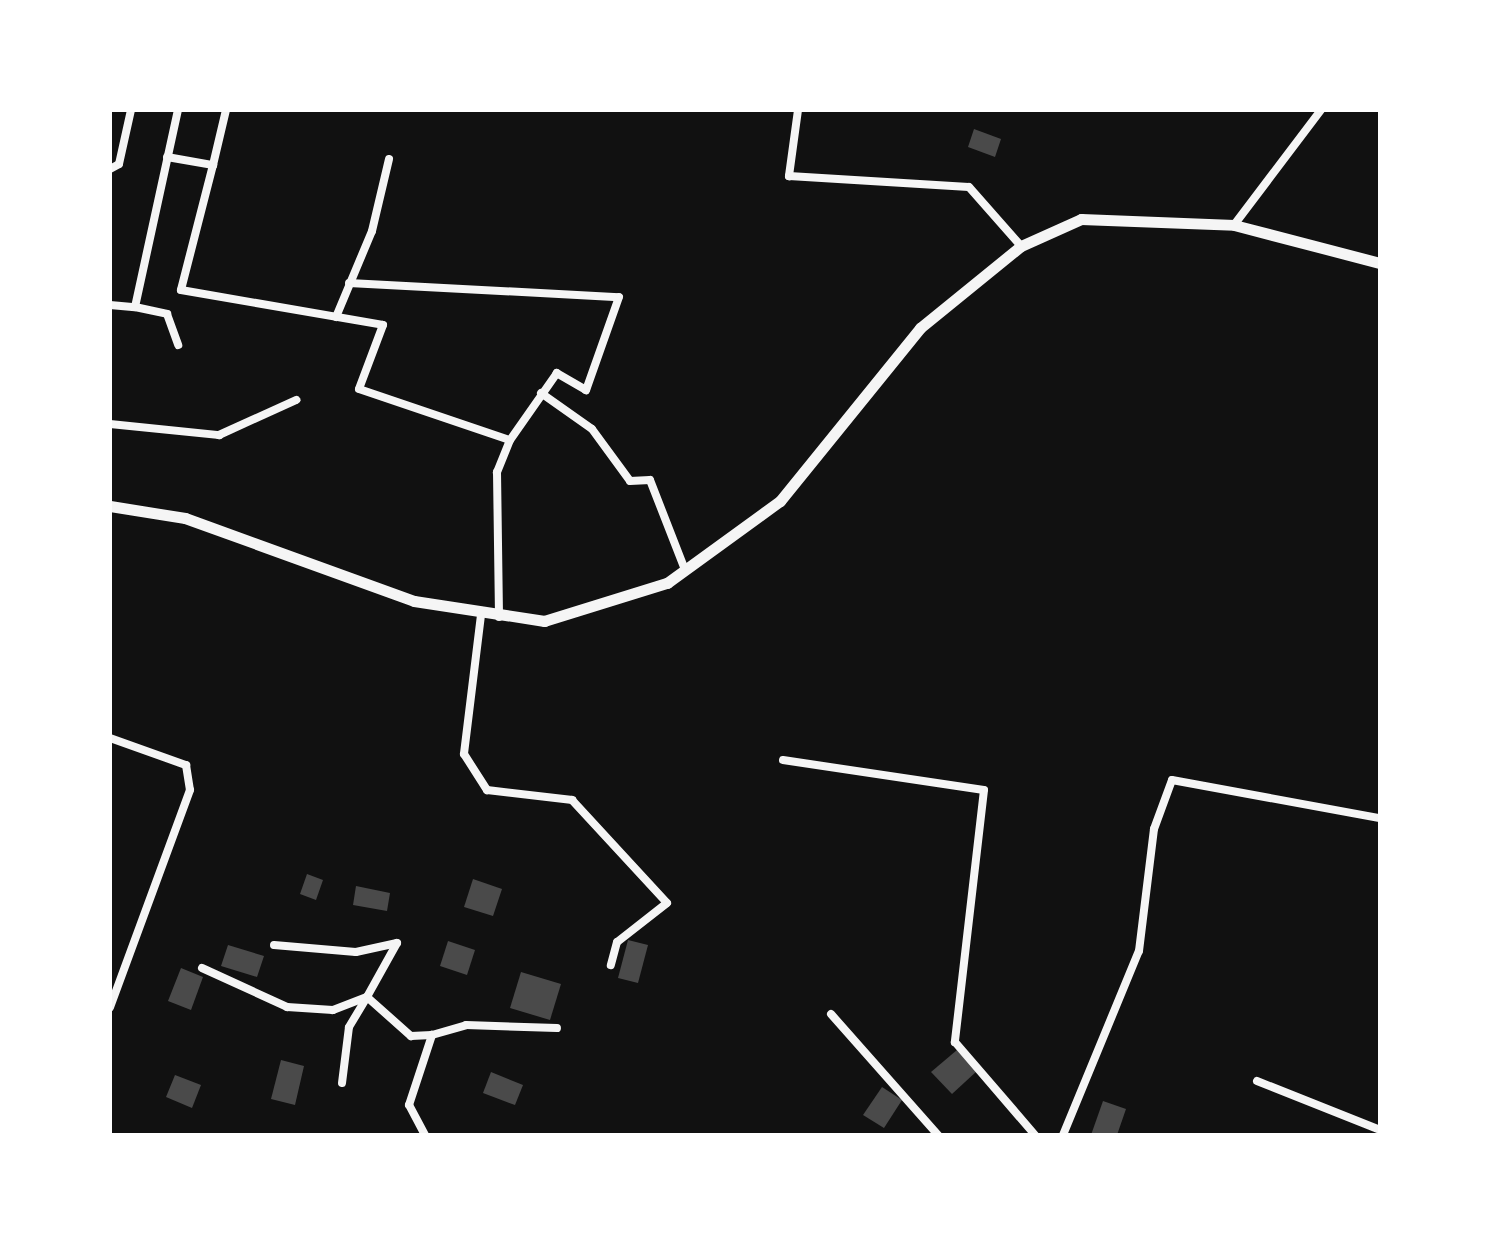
<!DOCTYPE html>
<style>
body{margin:0}
#map{position:relative;width:1490px;height:1245px;overflow:hidden;background:#111;font-family:Rubik,sans-serif}
div>[style]{position:absolute}
[style*='--x']{left:calc(var(--x)*1px);top:calc(var(--y)*1px);width:calc(var(--w)*1px);rotate:calc(var(--a)*1deg)}
.building>*{inset:0;background:#4a4a4a}
.minor>*{height:8px;margin:-4px;padding:0 4px;transform-origin:4px;border-radius:4px;background:#f5f5f5}
.primary>*{height:11px;margin:-5.5px;padding:0 5.5px;transform-origin:5.5px;border-radius:5.5px;background:#f5f5f5}
span{translate:-50% -50%;white-space:nowrap;text-align:center;line-height:1.15;-webkit-text-stroke:9px #fff;paint-order:stroke}
.frame{position:absolute;inset:0;border:112px solid #fff;pointer-events:none}
</style>
<div id="map">
<div class="building">
<i style="clip-path:polygon(974px 129px,1001px 139px,995px 157px,968px 147px)"></i>
<i style="clip-path:polygon(307px 874px,323px 880px,316px 900px,300px 894px)"></i>
<i style="clip-path:polygon(473px 879px,502px 889px,493px 916px,464px 907px)"></i>
<i style="clip-path:polygon(356px 886px,390px 893px,387px 911px,353px 905px)"></i>
<i style="clip-path:polygon(628px 940px,648px 945px,638px 983px,618px 978px)"></i>
<i style="clip-path:polygon(448px 941px,475px 950px,467px 975px,440px 966px)"></i>
<i style="clip-path:polygon(228px 945px,264px 956px,257px 977px,221px 966px)"></i>
<i style="clip-path:polygon(181px 968px,203px 977px,191px 1010px,168px 1001px)"></i>
<i style="clip-path:polygon(521px 972px,561px 984px,550px 1020px,510px 1008px)"></i>
<i style="clip-path:polygon(957px 1050px,977px 1071px,952px 1094px,931px 1072px)"></i>
<i style="clip-path:polygon(281px 1060px,304px 1066px,295px 1105px,271px 1099px)"></i>
<i style="clip-path:polygon(491px 1072px,523px 1085px,515px 1105px,483px 1093px)"></i>
<i style="clip-path:polygon(175px 1075px,201px 1085px,192px 1108px,166px 1097px)"></i>
<i style="clip-path:polygon(882px 1087px,902px 1100px,884px 1128px,863px 1115px)"></i>
<i style="clip-path:polygon(1103px 1101px,1126px 1109px,1117px 1135px,1091px 1135px)"></i>
</div>
<div class="minor">
<i style="--x:798;--y:110;--w:67;--a:97.8"></i>
<i style="--x:789;--y:176;--w:180;--a:3.5"></i>
<i style="--x:969;--y:187;--w:79;--a:48.6"></i>
<i style="--x:167;--y:157;--w:47;--a:9.9"></i>
<i style="--x:213;--y:165;--w:57;--a:-76.7"></i>
<i style="--x:213;--y:165;--w:129;--a:104.4"></i>
<i style="--x:181;--y:290;--w:205;--a:9.8"></i>
<i style="--x:383;--y:325;--w:68;--a:110.6"></i>
<i style="--x:359;--y:389;--w:159;--a:18.7"></i>
<i style="--x:510;--y:440;--w:35;--a:112"></i>
<i style="--x:497;--y:472;--w:145;--a:89.2"></i>
<i style="--x:110;--y:169;--w:10;--a:-29"></i>
<i style="--x:119;--y:164;--w:55;--a:-77.5"></i>
<i style="--x:1234;--y:225;--w:144;--a:-52.9"></i>
<i style="--x:349;--y:283;--w:270;--a:3"></i>
<i style="--x:619;--y:297;--w:99;--a:109.5"></i>
<i style="--x:586;--y:390;--w:34;--a:-150"></i>
<i style="--x:557;--y:373;--w:82;--a:125"></i>
<i style="--x:110;--y:305;--w:25;--a:5"></i>
<i style="--x:135;--y:307;--w:202;--a:-77.7"></i>
<i style="--x:135;--y:307;--w:33;--a:12"></i>
<i style="--x:167;--y:314;--w:33;--a:70"></i>
<i style="--x:336;--y:317;--w:93;--a:-67.3"></i>
<i style="--x:372;--y:231;--w:74;--a:-76.7"></i>
<i style="--x:541;--y:393;--w:62;--a:35.2"></i>
<i style="--x:592;--y:429;--w:64;--a:53.8"></i>
<i style="--x:630;--y:481;--w:20;--a:-3"></i>
<i style="--x:650;--y:480;--w:97;--a:68.7"></i>
<i style="--x:110;--y:424;--w:110;--a:5.8"></i>
<i style="--x:219;--y:435;--w:85;--a:-24.4"></i>
<i style="--x:481;--y:615;--w:140;--a:97"></i>
<i style="--x:464;--y:754;--w:43;--a:57.4"></i>
<i style="--x:487;--y:790;--w:86;--a:6.7"></i>
<i style="--x:572;--y:800;--w:140;--a:47.3"></i>
<i style="--x:667;--y:903;--w:63;--a:142"></i>
<i style="--x:617;--y:942;--w:24;--a:105"></i>
<i style="--x:110;--y:738;--w:81;--a:19.6"></i>
<i style="--x:186;--y:765;--w:25;--a:81"></i>
<i style="--x:190;--y:790;--w:232;--a:110.2"></i>
<i style="--x:783;--y:760;--w:203;--a:8.5"></i>
<i style="--x:984;--y:790;--w:254;--a:96.6"></i>
<i style="--x:955;--y:1042;--w:123;--a:49.3"></i>
<i style="--x:274;--y:945;--w:82;--a:4.9"></i>
<i style="--x:356;--y:952;--w:42;--a:-12.4"></i>
<i style="--x:397;--y:943;--w:62;--a:119.1"></i>
<i style="--x:367;--y:997;--w:59;--a:41.6"></i>
<i style="--x:411;--y:1036;--w:21;--a:-3"></i>
<i style="--x:202;--y:968;--w:94;--a:24.6"></i>
<i style="--x:287;--y:1007;--w:46;--a:3.7"></i>
<i style="--x:333;--y:1010;--w:36;--a:-21"></i>
<i style="--x:831;--y:1014;--w:162;--a:48.5"></i>
<i style="--x:1257;--y:1081;--w:132;--a:21.7"></i>
<i style="--x:342;--y:1083;--w:56;--a:-82.9"></i>
<i style="--x:349;--y:1027;--w:35;--a:-59"></i>
<i style="--x:425;--y:1135;--w:34;--a:-118"></i>
<i style="--x:409;--y:1105;--w:74;--a:-71.8"></i>
<i style="--x:432;--y:1035;--w:35;--a:-16"></i>
<i style="--x:466;--y:1025;--w:91;--a:1.9"></i>
<i style="--x:1063;--y:1135;--w:199;--a:-67.6"></i>
<i style="--x:1139;--y:951;--w:123;--a:-83"></i>
<i style="--x:1154;--y:829;--w:52;--a:-69.8"></i>
<i style="--x:1172;--y:780;--w:211;--a:10.4"></i>
</div>
<div class="primary">
<i style="--x:110;--y:506;--w:76;--a:9.1"></i>
<i style="--x:185;--y:518;--w:244;--a:19.9"></i>
<i style="--x:414;--y:601;--w:132;--a:8.7"></i>
<i style="--x:544;--y:621;--w:129;--a:-17.2"></i>
<i style="--x:667;--y:583;--w:140;--a:-36"></i>
<i style="--x:780;--y:501;--w:223;--a:-51"></i>
<i style="--x:920;--y:328;--w:130;--a:-39.1"></i>
<i style="--x:1021;--y:246;--w:66;--a:-24.2"></i>
<i style="--x:1081;--y:219;--w:153;--a:2.2"></i>
<i style="--x:1234;--y:225;--w:151;--a:14.6"></i>
</div>
<div class="frame"></div>
</div>
